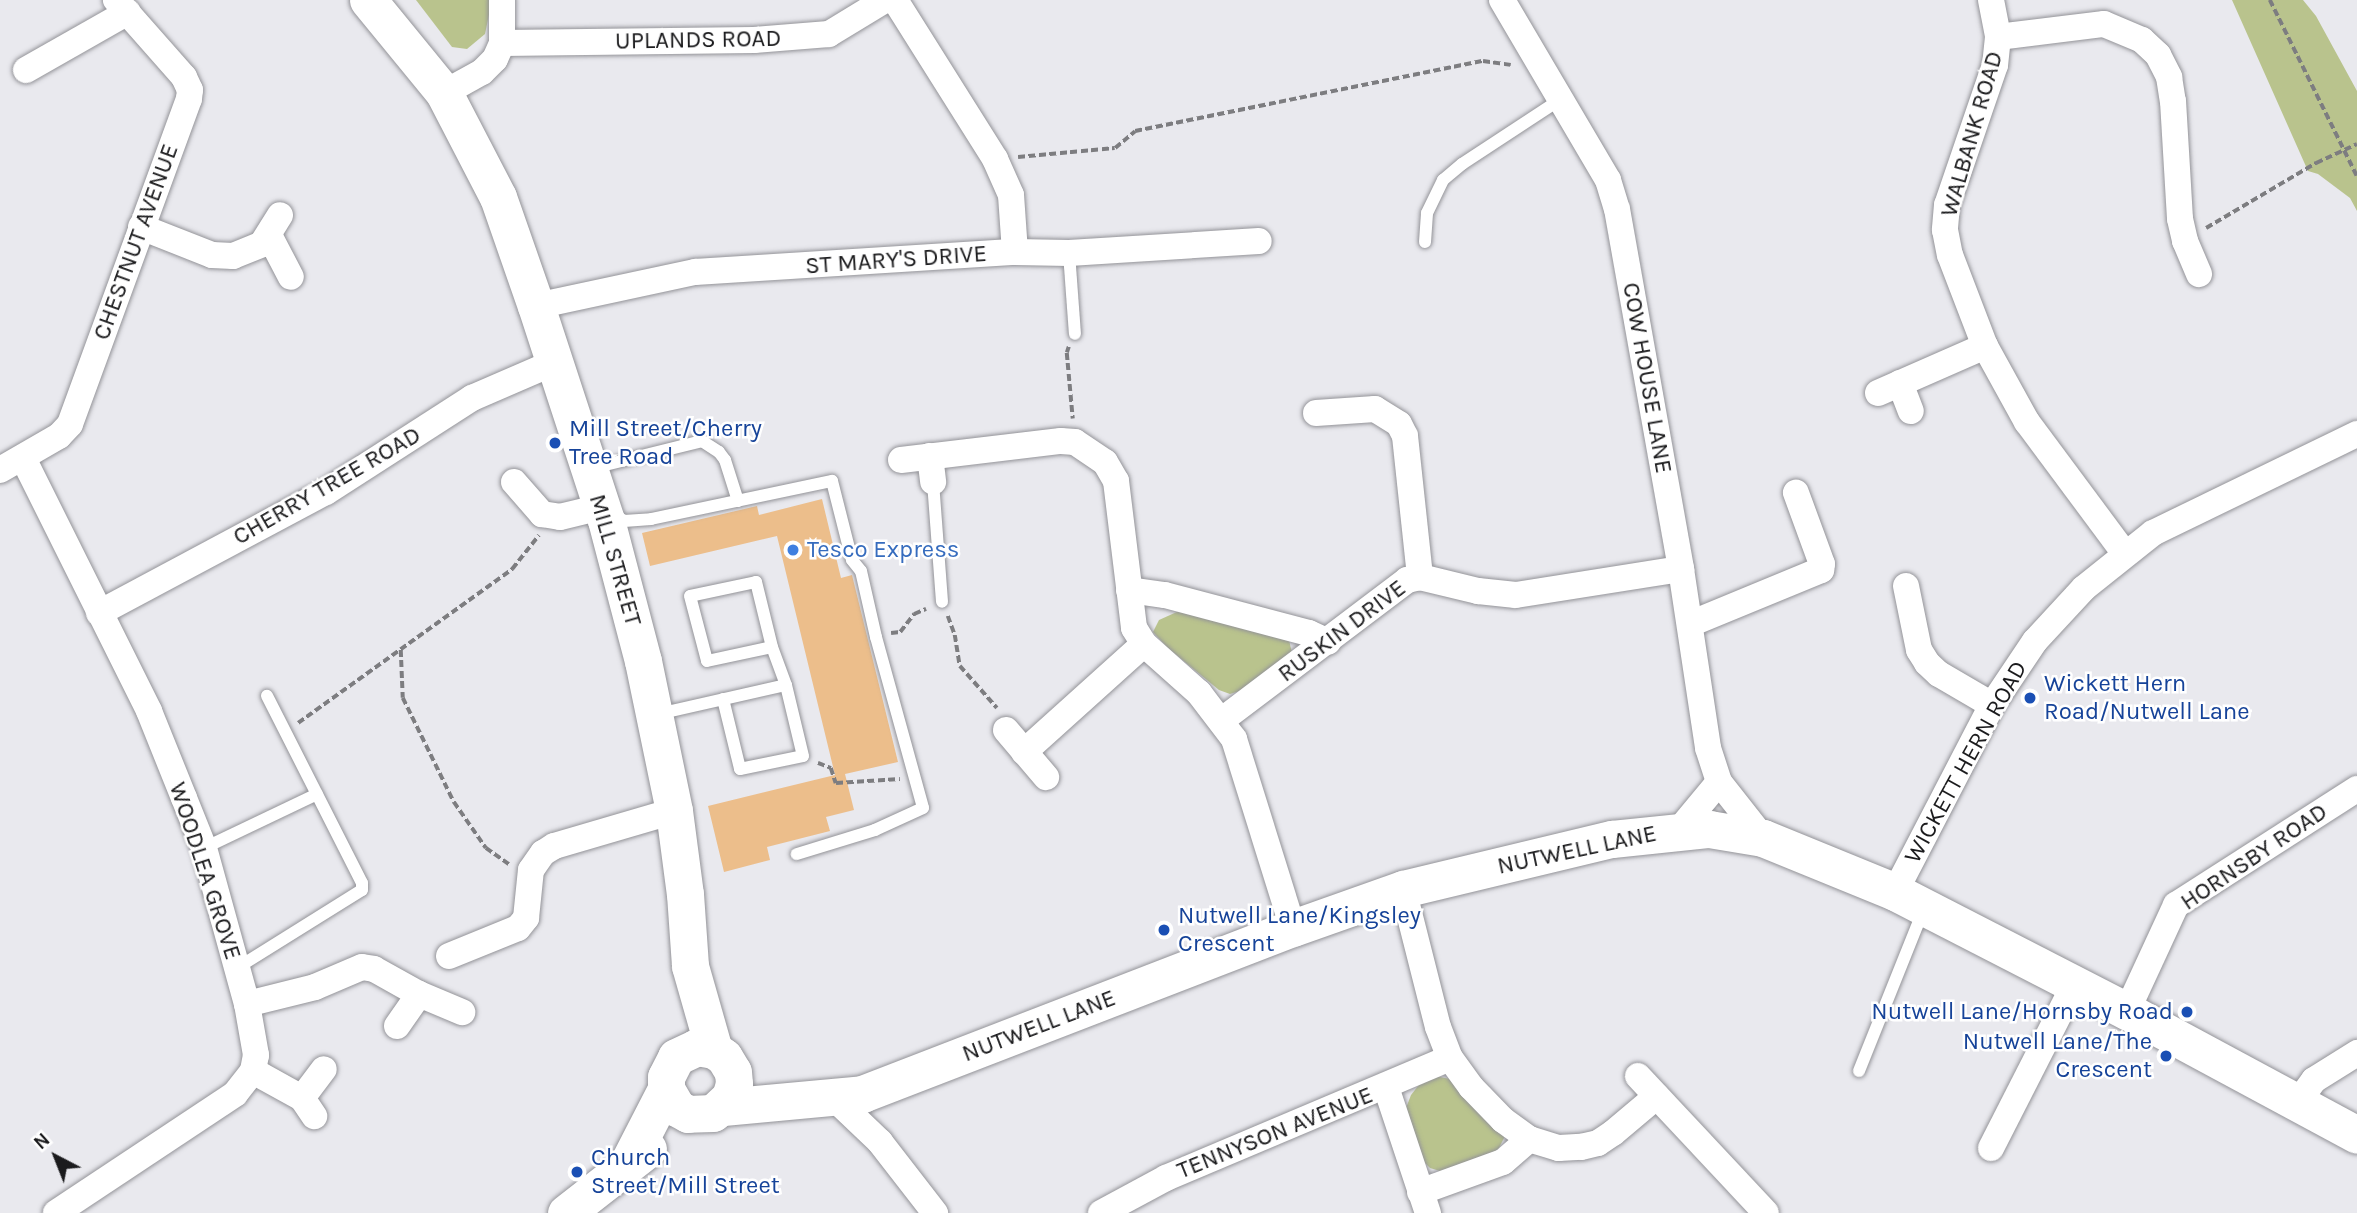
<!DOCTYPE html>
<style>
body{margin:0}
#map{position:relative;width:2357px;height:1213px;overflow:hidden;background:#e9e9ee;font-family:Karla,sans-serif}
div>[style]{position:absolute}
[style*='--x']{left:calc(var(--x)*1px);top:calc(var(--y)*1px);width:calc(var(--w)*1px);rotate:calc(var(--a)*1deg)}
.green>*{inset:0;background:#b9c38d}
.building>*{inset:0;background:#ecbe8b}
.path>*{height:3.5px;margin-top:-1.75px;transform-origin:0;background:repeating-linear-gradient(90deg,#7d7d80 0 7px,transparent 0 10.5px)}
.roads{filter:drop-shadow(0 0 2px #939398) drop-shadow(0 0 2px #939398)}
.lane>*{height:12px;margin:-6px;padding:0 6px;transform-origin:6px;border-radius:6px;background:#fff}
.street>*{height:26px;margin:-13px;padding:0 13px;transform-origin:13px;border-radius:13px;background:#fff}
.secondary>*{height:37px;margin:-18.5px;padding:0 18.5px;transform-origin:18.5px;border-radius:18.5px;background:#fff}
.dots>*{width:19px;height:19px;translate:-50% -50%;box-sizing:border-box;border:4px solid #fff;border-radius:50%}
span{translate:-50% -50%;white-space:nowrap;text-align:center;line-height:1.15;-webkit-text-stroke:5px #fff;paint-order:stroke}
.street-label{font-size:24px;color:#1b1b1d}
.transit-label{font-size:24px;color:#164399}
.left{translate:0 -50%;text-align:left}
.right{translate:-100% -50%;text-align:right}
.shop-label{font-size:24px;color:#366cbe}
.north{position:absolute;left:21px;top:1122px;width:70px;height:70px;-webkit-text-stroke:5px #fff;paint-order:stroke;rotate:318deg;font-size:19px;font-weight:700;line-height:28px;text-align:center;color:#1b1b1d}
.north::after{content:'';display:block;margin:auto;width:24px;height:32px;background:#1b1b1d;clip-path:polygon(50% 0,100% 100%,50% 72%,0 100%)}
</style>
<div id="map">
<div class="green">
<i style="clip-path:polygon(416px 0,492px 0,485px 34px,467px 49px,452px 47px)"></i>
<i style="clip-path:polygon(2232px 0,2303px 0,2316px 16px,2357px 91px,2357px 211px,2350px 198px,2318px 174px,2308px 171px)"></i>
<i style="clip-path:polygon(1179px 611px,1289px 640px,1292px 653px,1246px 689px,1230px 694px,1219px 690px,1168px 648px,1153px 632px,1159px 620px)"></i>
<i style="clip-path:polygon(1435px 1076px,1455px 1080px,1505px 1136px,1496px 1154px,1440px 1171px,1430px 1168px,1422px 1160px,1406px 1108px,1411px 1095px,1422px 1081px)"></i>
</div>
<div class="building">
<i style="clip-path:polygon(822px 499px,841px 578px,852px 575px,898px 762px,845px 774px,854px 810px,826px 817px,830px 831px,767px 847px,770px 860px,724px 872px,708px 806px,835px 775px,777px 536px,650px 566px,642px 533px,757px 506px,759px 515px)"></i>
</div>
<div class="path">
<i style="--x:2270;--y:0;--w:196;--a:63.7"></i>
<i style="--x:1018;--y:157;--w:97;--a:-5.3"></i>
<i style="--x:1115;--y:148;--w:26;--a:-40"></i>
<i style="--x:1135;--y:131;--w:355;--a:-11.4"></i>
<i style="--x:1483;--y:61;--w:28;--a:8"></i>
<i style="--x:2206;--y:228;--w:128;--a:-30.6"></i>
<i style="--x:2316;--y:163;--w:45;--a:-24.9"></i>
<i style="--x:1069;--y:347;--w:6;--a:108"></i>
<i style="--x:1067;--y:353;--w:66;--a:84.8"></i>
<i style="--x:948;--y:616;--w:20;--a:70"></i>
<i style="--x:955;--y:635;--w:31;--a:81"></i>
<i style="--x:960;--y:666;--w:56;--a:48.6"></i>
<i style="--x:891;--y:633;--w:9;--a:-6"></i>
<i style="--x:900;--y:632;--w:23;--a:-52"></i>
<i style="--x:914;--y:614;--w:13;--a:-23"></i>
<i style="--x:401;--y:650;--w:48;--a:87.6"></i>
<i style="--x:403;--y:698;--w:116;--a:63.9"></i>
<i style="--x:454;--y:802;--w:56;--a:55.2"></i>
<i style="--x:486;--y:848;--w:28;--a:35"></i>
<i style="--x:298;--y:723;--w:264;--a:-35.7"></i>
<i style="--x:512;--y:569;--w:43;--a:-51.5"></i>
<i style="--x:818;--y:763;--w:14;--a:21"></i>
<i style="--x:831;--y:768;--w:16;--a:72"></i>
<i style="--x:836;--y:783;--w:64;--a:-3.6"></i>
</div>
<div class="roads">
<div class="lane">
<i style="--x:1425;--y:242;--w:29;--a:-86"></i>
<i style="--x:1427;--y:213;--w:37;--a:-64"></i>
<i style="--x:1443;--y:180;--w:25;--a:-40"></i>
<i style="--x:1462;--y:164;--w:118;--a:-33.3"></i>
<i style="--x:1069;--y:253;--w:81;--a:85.8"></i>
<i style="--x:593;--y:468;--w:112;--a:-13.9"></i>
<i style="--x:702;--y:441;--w:20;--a:33"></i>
<i style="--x:719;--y:452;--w:10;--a:53"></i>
<i style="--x:725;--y:460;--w:43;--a:72.4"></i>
<i style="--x:933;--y:482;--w:120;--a:85.7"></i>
<i style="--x:613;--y:514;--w:13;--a:32"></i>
<i style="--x:624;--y:521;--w:27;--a:-4"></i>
<i style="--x:651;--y:519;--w:185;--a:-11.9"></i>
<i style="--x:832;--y:481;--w:81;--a:75.8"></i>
<i style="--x:852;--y:560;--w:14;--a:51"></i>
<i style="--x:861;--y:571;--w:68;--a:77.2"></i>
<i style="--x:876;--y:637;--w:177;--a:74.6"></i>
<i style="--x:923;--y:808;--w:53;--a:155.4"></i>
<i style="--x:875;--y:830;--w:82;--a:162.9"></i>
<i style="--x:723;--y:699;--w:72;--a:76.3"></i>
<i style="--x:740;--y:769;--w:64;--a:-11.7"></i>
<i style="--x:803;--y:756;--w:73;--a:-103.5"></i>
<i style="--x:658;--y:714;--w:131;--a:-12.8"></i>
<i style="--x:786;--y:685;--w:40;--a:-110.2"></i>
<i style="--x:772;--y:647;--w:67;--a:-103.8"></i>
<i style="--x:756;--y:582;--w:67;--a:168"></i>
<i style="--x:690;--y:596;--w:67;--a:75.3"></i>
<i style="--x:707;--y:661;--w:66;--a:-12.2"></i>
<i style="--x:204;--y:848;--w:125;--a:-25.5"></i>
<i style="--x:237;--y:968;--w:147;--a:-32"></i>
<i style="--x:362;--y:890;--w:7;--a:-90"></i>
<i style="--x:362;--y:883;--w:210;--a:-116.9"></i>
<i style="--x:1859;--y:1071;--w:172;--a:-68.2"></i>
</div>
<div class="street">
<i style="--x:895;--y:0;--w:188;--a:57.8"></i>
<i style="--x:995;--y:159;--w:39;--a:66"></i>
<i style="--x:1011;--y:195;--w:57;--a:86"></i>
<i style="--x:1502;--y:0;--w:209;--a:59.5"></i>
<i style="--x:1608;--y:180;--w:30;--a:73"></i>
<i style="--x:1617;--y:209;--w:366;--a:79.9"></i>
<i style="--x:1681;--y:569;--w:181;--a:81.4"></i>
<i style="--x:1708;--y:748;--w:36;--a:72"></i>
<i style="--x:1719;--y:782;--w:71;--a:51.8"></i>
<i style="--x:1991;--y:0;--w:38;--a:79"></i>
<i style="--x:1998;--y:37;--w:28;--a:96"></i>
<i style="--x:1995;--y:65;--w:148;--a:108.9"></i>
<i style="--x:1947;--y:205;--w:25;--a:95"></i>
<i style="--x:1945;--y:230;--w:25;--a:79"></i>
<i style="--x:1950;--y:255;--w:97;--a:69"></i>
<i style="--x:1985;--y:346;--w:87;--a:61.1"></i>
<i style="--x:2027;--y:422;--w:164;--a:53.4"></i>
<i style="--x:1998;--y:37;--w:107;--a:-7"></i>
<i style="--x:2104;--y:24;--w:41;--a:22.8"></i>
<i style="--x:2142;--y:40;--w:22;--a:43"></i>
<i style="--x:2158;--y:55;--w:25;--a:63"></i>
<i style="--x:2169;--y:77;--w:24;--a:81"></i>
<i style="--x:2173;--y:101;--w:118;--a:86.6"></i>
<i style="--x:2180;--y:219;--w:23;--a:77"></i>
<i style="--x:2185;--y:241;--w:36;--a:67"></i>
<i style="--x:502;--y:43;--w:252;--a:-0.7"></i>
<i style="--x:754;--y:40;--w:75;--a:-4.6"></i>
<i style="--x:829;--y:34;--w:66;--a:-31.3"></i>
<i style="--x:26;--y:70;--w:117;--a:-29.6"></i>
<i style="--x:444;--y:93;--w:43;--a:-28.9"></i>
<i style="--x:482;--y:72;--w:18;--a:-45"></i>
<i style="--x:495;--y:59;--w:17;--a:-66"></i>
<i style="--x:502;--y:43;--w:43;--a:-90"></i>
<i style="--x:141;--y:227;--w:76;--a:21.5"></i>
<i style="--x:212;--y:255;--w:21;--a:3"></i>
<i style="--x:233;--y:256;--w:31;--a:-22"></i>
<i style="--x:262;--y:244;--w:34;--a:-58"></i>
<i style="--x:269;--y:235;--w:47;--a:62.4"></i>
<i style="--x:536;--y:306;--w:163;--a:-12.1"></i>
<i style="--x:695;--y:272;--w:321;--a:-3.6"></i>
<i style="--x:1015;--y:252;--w:54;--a:1.1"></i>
<i style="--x:1069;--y:253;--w:190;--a:-3.6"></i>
<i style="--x:1900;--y:383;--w:30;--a:69"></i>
<i style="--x:1878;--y:393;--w:117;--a:-23.7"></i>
<i style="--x:1316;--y:413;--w:59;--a:-3.9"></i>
<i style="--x:1375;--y:409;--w:28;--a:32"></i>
<i style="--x:1399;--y:424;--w:13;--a:63"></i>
<i style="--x:1405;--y:436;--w:142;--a:83.9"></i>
<i style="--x:930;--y:456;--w:26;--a:83"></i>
<i style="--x:23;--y:458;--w:283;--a:63.5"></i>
<i style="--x:149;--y:711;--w:94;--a:68.1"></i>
<i style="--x:184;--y:798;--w:54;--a:68.2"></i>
<i style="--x:204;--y:848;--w:162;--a:74.6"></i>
<i style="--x:247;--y:1004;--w:52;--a:80"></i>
<i style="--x:256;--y:1055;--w:16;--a:101"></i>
<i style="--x:253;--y:1071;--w:29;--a:128"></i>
<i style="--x:235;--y:1094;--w:215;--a:146.4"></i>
<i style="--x:901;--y:460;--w:161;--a:-6.8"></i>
<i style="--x:1061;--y:441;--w:14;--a:4"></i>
<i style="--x:1075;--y:442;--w:36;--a:34"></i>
<i style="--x:1105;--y:462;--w:22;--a:60"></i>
<i style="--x:1116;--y:481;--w:148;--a:83"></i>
<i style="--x:1134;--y:628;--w:19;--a:58"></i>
<i style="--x:1144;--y:644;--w:74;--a:41.7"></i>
<i style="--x:1199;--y:693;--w:58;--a:52.7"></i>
<i style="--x:1234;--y:739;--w:198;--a:72.7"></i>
<i style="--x:0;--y:470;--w:68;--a:-30"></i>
<i style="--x:59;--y:436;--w:16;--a:-47"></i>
<i style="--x:70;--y:424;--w:346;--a:-69.9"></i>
<i style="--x:189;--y:99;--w:9;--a:-84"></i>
<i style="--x:190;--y:90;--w:14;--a:-115"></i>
<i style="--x:184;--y:77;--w:103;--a:-131.4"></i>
<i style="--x:514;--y:482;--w:43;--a:48.8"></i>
<i style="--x:542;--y:514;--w:18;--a:9"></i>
<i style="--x:560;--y:517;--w:42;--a:-13.7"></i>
<i style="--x:1906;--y:586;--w:65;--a:78.5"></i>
<i style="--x:1919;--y:650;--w:15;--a:58"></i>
<i style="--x:1927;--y:663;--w:16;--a:43"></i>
<i style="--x:1939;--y:674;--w:61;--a:30.3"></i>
<i style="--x:1129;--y:590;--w:36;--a:8"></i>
<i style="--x:1165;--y:595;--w:149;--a:14.8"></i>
<i style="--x:1309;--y:633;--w:21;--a:25"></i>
<i style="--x:99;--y:613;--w:257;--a:-28.1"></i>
<i style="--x:326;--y:492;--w:174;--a:-32.8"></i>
<i style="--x:472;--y:398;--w:90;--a:-23.4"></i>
<i style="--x:1690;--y:624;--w:142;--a:-22.4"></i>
<i style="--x:1821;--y:570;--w:6;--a:-81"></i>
<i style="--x:1822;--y:564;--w:76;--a:-110.1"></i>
<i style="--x:1222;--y:720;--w:232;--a:-37.1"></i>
<i style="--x:1407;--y:580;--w:13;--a:-13"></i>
<i style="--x:1420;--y:577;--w:60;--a:13.6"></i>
<i style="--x:1478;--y:591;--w:38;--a:6"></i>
<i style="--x:1516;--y:595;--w:167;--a:-9"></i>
<i style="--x:1006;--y:730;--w:62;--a:49.6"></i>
<i style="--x:1024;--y:752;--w:161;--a:-42"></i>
<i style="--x:1679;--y:830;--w:62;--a:-50.2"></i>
<i style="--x:1403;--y:889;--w:142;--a:75.8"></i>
<i style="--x:1438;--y:1027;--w:33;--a:69"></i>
<i style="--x:1450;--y:1058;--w:36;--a:54"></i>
<i style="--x:1471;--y:1087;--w:46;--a:45.9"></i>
<i style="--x:1503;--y:1120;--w:32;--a:36"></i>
<i style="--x:1529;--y:1139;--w:31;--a:17"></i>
<i style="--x:1559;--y:1148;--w:22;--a:-3"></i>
<i style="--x:1581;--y:1147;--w:17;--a:-13"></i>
<i style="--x:1598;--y:1143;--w:18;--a:-34"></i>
<i style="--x:1613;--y:1133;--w:57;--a:-40.1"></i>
<i style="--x:1895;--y:892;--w:211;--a:-62.6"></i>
<i style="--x:1992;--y:705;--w:77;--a:-56.1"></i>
<i style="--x:2035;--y:641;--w:72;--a:-47.2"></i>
<i style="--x:2084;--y:588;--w:88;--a:-38.6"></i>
<i style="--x:2153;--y:533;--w:227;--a:-25.9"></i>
<i style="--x:449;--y:956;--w:74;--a:-22.1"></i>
<i style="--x:518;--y:928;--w:13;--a:-51"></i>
<i style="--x:526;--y:918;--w:48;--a:-84.1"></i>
<i style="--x:531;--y:870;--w:21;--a:-55"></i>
<i style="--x:543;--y:853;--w:13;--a:-32"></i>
<i style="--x:554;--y:846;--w:125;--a:-16.3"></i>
<i style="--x:247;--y:1004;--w:70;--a:-14"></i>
<i style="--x:315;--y:987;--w:51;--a:-23.1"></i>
<i style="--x:362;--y:967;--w:12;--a:9"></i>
<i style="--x:374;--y:969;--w:51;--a:29.1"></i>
<i style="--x:419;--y:994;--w:47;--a:22.7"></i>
<i style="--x:2127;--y:1011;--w:117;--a:-65.2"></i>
<i style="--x:2176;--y:905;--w:215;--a:-32.7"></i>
<i style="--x:397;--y:1026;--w:39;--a:-55"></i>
<i style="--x:253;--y:1071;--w:56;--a:28.9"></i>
<i style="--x:302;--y:1098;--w:22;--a:56"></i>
<i style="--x:1638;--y:1076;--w:187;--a:46.9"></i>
<i style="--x:1386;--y:1087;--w:133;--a:71.6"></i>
<i style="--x:302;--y:1098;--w:36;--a:-53"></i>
<i style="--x:834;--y:1098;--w:64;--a:43.7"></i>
<i style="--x:880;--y:1142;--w:90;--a:52.2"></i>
<i style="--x:2298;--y:1102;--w:27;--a:-54"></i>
<i style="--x:2314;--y:1080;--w:51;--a:-32.1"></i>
<i style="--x:1991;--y:1148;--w:183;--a:-63"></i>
<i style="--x:1420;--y:1192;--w:88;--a:-19.9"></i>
<i style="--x:1503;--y:1162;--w:35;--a:-41"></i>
<i style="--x:1101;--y:1213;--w:74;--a:-28.3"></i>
<i style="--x:1166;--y:1178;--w:308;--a:-22.9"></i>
</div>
<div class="secondary">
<i style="--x:368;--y:0;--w:120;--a:50.7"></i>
<i style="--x:444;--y:93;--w:117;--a:62.6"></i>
<i style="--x:498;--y:197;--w:115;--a:70.8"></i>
<i style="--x:536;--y:306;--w:225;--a:71.9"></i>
<i style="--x:606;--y:520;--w:146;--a:75.3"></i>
<i style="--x:643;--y:661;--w:153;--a:78.3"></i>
<i style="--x:674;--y:811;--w:84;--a:82.5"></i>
<i style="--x:685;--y:894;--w:72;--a:86"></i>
<i style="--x:690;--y:966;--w:87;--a:74.1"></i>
<i style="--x:723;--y:1107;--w:140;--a:-5.3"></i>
<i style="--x:862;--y:1094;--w:462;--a:-21.1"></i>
<i style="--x:1293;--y:928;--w:117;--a:-19.5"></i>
<i style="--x:1403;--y:889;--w:215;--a:-13.5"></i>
<i style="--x:1612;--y:839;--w:98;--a:-5.9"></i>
<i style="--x:1709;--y:829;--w:55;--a:9.5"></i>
<i style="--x:1763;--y:838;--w:143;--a:22.2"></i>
<i style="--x:1895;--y:892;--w:261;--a:27.2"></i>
<i style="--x:2127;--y:1011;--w:261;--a:28.3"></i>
<i style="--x:628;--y:1163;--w:83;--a:-62.8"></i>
<i style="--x:666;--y:1089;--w:12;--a:-90"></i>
<i style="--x:666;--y:1077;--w:22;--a:-63"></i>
<i style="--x:676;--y:1057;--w:23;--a:-25"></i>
<i style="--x:697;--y:1047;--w:17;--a:10"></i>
<i style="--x:714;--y:1050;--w:12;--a:35"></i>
<i style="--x:724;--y:1057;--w:17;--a:59"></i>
<i style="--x:733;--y:1072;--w:12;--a:85"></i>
<i style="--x:734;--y:1084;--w:14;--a:107"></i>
<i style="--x:730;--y:1097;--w:23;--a:137"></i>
<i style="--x:713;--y:1113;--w:25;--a:178"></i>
<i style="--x:688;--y:1114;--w:13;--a:-151"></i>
<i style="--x:677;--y:1108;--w:22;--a:-120"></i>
<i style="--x:566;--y:1213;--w:104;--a:-38"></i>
</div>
</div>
<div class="dots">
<i style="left:555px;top:443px;background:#1a4fb4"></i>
<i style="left:793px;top:550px;background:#3f7fe0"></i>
<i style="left:2030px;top:698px;background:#1a4fb4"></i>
<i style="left:1164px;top:930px;background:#1a4fb4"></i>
<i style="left:2187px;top:1012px;background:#1a4fb4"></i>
<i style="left:2166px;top:1056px;background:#1a4fb4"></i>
<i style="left:577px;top:1172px;background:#1a4fb4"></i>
</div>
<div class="street-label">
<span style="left:698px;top:40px;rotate:-1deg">UPLANDS ROAD</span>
<span style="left:1972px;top:134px;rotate:-74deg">WALBANK ROAD</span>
<span style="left:136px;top:242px;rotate:-70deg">CHESTNUT AVENUE</span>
<span style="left:896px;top:260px;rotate:-4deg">ST MARY'S DRIVE</span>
<span style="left:1647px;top:378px;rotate:80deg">COW HOUSE LANE</span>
<span style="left:327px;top:486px;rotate:-30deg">CHERRY TREE ROAD</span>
<span style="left:615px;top:560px;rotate:74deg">MILL STREET</span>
<span style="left:1342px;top:631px;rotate:-37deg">RUSKIN DRIVE</span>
<span style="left:1966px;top:762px;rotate:-61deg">WICKETT HERN ROAD</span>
<span style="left:1577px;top:850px;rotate:-12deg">NUTWELL LANE</span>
<span style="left:2254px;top:857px;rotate:-34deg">HORNSBY ROAD</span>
<span style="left:205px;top:871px;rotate:72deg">WOODLEA GROVE</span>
<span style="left:1039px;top:1026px;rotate:-21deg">NUTWELL LANE</span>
<span style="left:1275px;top:1133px;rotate:-22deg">TENNYSON AVENUE</span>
</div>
<div class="transit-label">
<span class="left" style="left:569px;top:443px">Mill Street/Cherry<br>Tree Road</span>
<span class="left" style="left:2044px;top:698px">Wickett Hern<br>Road/Nutwell Lane</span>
<span class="left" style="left:1178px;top:930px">Nutwell Lane/Kingsley<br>Crescent</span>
<span class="right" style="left:2173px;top:1012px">Nutwell Lane/Hornsby Road</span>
<span class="right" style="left:2152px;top:1056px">Nutwell Lane/The<br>Crescent</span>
<span class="left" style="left:591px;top:1172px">Church<br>Street/Mill Street</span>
</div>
<div class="shop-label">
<span class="left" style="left:807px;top:550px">Tesco Express</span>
</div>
<div class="north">N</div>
</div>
